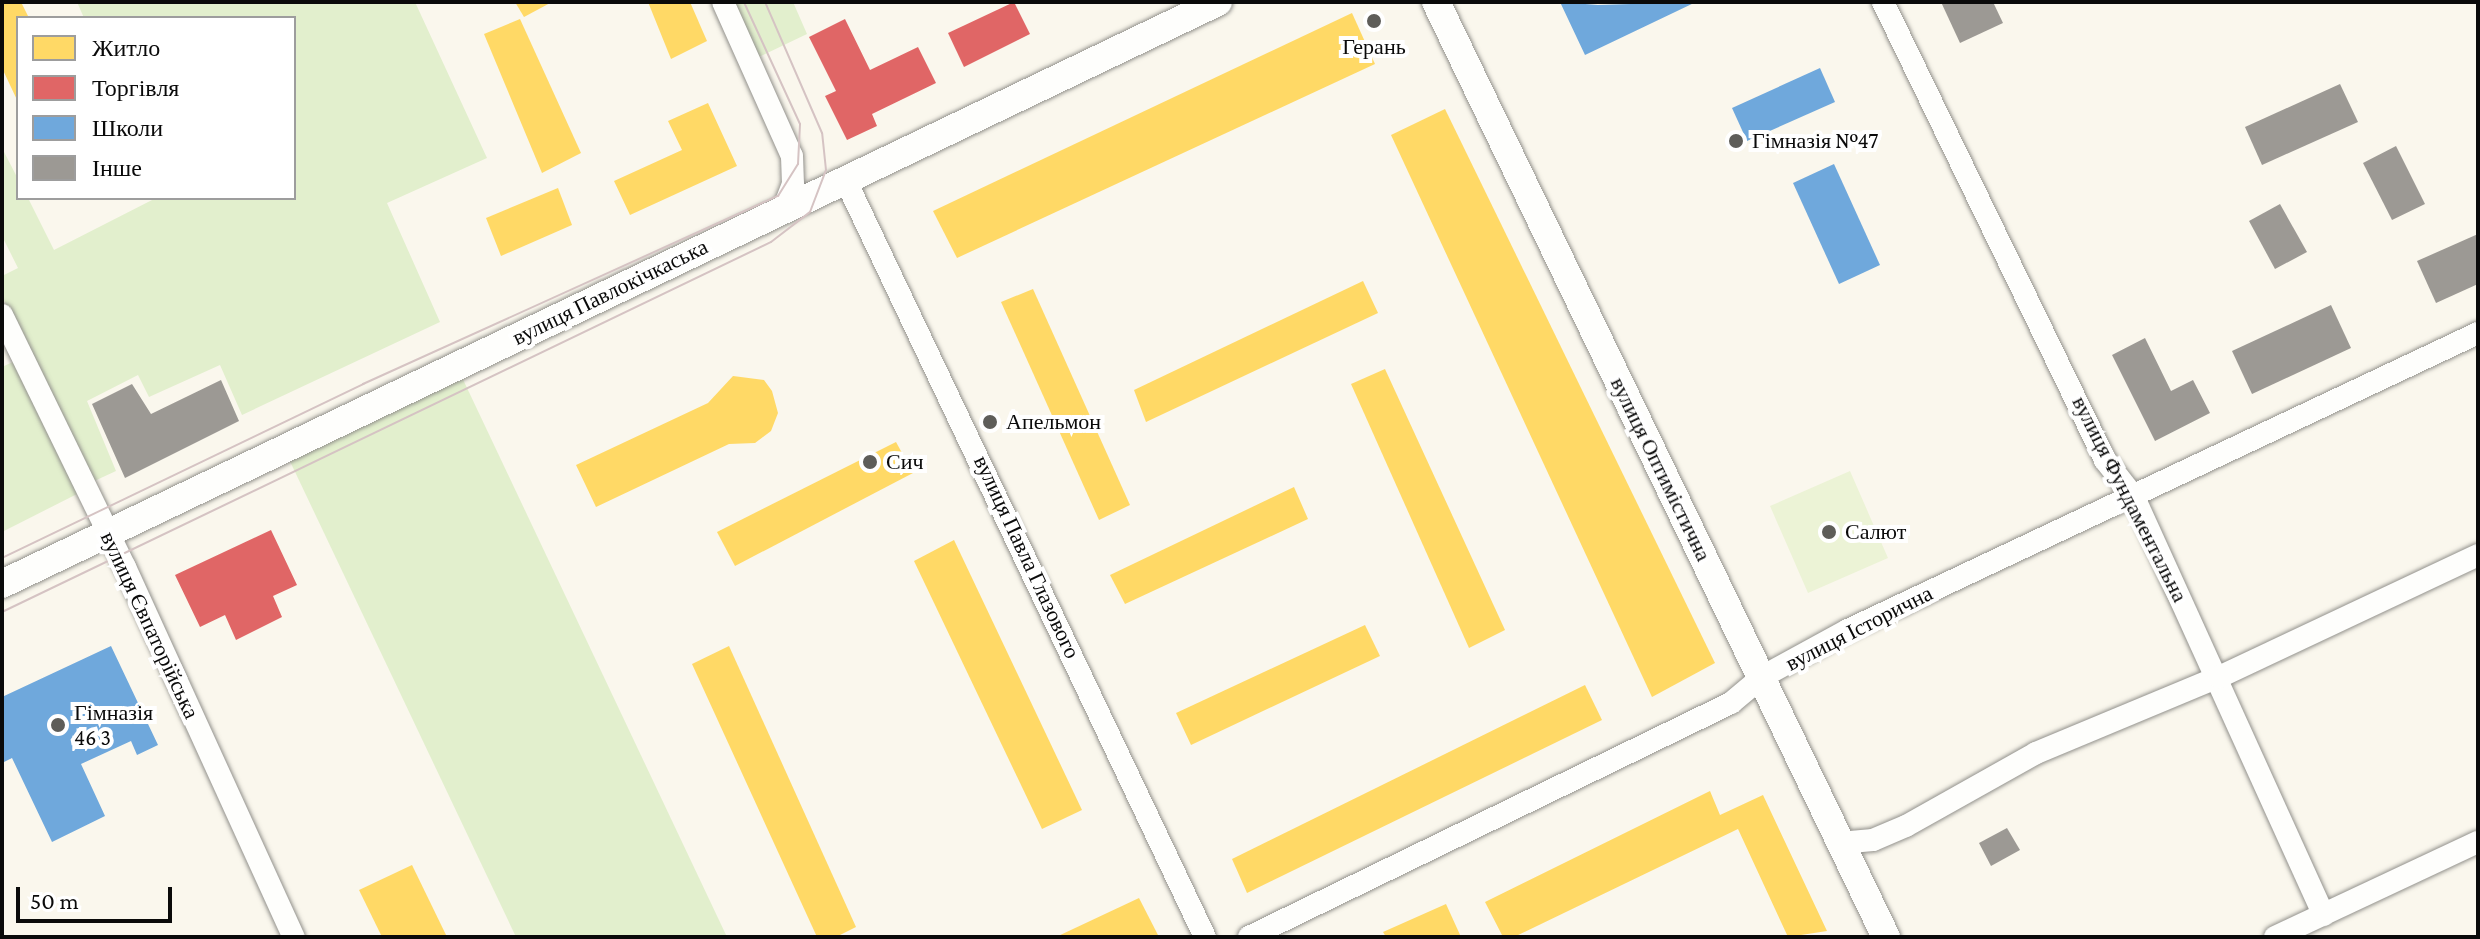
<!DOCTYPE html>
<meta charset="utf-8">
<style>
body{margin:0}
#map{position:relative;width:2480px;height:939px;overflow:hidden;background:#faf7ed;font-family:"Crimson Pro",serif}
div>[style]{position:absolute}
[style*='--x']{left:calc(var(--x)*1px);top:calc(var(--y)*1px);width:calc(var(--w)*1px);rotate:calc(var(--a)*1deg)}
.green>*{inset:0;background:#e2efcd}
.pitch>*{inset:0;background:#ecf3d6}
.homes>*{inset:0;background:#ffd966}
.shops>*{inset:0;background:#e06666}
.schools>*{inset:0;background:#6fa8dc}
.building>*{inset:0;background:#9c9994}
.roads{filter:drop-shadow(0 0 2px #92918c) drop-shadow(0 0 2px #92918c)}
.minor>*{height:22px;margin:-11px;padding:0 11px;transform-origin:11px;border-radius:11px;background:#fefefc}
.tertiary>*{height:28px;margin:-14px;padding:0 14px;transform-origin:14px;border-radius:14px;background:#fefefc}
.tram>*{height:2px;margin:-1px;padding:0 1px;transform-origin:1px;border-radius:1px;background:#d5c3c3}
.dots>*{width:22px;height:22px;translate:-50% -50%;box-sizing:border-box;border:4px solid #fff;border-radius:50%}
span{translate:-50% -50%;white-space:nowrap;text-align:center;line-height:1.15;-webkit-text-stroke:8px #fff;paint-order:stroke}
.poi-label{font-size:22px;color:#0a0a0a}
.left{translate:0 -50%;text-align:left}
.street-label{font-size:22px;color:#0a0a0a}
.frame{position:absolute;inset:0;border:4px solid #0a0a0a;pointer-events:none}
.legend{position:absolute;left:16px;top:16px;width:280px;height:184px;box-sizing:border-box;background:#fff;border:2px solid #9d9d9d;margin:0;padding:10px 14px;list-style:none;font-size:24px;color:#0a0a0a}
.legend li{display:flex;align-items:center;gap:16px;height:40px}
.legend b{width:40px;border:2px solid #9d9d9d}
.scale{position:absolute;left:16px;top:887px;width:156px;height:36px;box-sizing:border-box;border:4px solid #0a0a0a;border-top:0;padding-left:10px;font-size:24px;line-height:28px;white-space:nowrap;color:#0a0a0a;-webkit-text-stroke:6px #fff;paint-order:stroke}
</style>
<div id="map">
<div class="green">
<i style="clip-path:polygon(77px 2px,415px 2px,487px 158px,387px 203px,440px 322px,242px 415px,220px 365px,149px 397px,138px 375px,87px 401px,116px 471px,90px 483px,2px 296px,2px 276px,18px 268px,2px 236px,2px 148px,18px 179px,18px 198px,28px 198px,54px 250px,156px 198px,294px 198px,294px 18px,84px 18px)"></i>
<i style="clip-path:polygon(712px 2px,793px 2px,807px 34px,742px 65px)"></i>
<i style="clip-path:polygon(15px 361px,81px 492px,2px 532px,2px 367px)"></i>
<i style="clip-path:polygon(459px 371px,727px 937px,516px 937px,287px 455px)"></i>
</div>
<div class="pitch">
<i style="clip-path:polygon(1850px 471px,1888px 558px,1808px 593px,1770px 506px)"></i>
</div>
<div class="homes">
<i style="clip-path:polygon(2px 2px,21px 2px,29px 18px,18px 18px,18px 102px,2px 68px)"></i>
<i style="clip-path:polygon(515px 2px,552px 2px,524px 17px)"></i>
<i style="clip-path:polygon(648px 2px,690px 2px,707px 41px,671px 59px)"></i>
<i style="clip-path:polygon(1352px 13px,1375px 64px,957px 258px,933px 211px)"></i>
<i style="clip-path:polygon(520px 19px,581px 153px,542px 173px,484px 34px)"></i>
<i style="clip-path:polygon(708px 103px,737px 166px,630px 215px,614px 181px,682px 150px,668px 121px)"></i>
<i style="clip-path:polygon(1445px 109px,1715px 663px,1652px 697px,1391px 135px)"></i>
<i style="clip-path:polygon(558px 188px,572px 225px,501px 256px,486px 218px)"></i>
<i style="clip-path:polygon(1363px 281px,1378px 313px,1146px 422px,1134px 390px)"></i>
<i style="clip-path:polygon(1033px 289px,1130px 505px,1099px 520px,1001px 302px)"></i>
<i style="clip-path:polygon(1385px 369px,1505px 630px,1469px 648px,1351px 384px)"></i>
<i style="clip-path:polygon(733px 376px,764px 380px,772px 391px,778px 413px,771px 431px,755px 443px,729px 444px,596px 507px,576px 465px,708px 403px)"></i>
<i style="clip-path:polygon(896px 442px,913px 473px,735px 566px,717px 532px)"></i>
<i style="clip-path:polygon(1294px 487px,1308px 519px,1125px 604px,1110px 575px)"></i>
<i style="clip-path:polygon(954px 540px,1082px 810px,1042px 829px,914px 561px)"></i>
<i style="clip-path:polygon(1365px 625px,1380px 656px,1191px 745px,1176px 713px)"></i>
<i style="clip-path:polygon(729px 646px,856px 927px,836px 937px,817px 937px,692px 664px)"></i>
<i style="clip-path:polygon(1585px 685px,1602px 720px,1247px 893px,1232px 859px)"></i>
<i style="clip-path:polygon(1710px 791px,1720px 815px,1763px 795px,1827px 931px,1788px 937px,1738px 829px,1514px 937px,1503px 937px,1485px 902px)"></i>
<i style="clip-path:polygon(412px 865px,447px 937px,382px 937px,359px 890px)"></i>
<i style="clip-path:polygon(1139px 898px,1159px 937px,1056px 937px)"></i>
<i style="clip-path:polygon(1446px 904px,1461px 937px,1386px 937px,1383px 932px)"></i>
</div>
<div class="shops">
<i style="clip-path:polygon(1014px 2px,1030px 34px,964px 67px,948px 33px)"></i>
<i style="clip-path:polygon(845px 19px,870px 70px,918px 47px,936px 83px,872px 114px,877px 126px,847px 140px,825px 96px,836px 91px,809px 37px)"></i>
<i style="clip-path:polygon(271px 530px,297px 585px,273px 596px,282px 617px,236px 640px,225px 615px,200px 627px,175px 575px)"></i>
</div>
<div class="schools">
<i style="clip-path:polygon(1560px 2px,1598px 5px,1696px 2px,1585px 55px)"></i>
<i style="clip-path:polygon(1820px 68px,1835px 102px,1747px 141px,1732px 108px)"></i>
<i style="clip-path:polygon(1834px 164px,1880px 265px,1839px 284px,1793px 183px)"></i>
<i style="clip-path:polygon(111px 646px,158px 745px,137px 755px,131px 741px,81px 764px,105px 816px,52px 842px,12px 758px,2px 763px,2px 697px)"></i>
</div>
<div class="building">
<i style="clip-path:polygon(1941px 2px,1993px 2px,2003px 23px,1960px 43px)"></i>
<i style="clip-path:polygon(2340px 84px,2358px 122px,2262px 165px,2245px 127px)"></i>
<i style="clip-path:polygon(2396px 146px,2425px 204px,2392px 220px,2363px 163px)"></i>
<i style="clip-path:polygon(2280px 204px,2307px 252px,2275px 269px,2249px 221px)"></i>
<i style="clip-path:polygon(2478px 234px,2478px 284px,2436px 303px,2417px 261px)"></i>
<i style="clip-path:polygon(2331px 305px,2351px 348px,2252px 394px,2232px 351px)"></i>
<i style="clip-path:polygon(2145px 338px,2171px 391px,2193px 380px,2210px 413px,2155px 441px,2112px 355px)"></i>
<i style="clip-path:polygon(221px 380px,239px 421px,125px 478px,92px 404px,132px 384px,151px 414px)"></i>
<i style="clip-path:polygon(2007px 828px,2020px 850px,1991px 866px,1979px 843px)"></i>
</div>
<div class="roads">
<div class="minor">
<i style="--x:723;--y:2;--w:169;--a:65.9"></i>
<i style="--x:792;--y:156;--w:28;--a:88"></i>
<i style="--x:793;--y:184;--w:26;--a:111"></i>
<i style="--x:1883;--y:2;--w:509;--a:64.14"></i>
<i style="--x:2105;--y:460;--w:47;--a:51.9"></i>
<i style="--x:2134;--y:497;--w:459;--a:65.6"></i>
<i style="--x:845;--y:179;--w:839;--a:64.6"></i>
<i style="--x:2;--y:315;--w:280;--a:64"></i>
<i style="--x:125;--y:567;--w:407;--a:65.5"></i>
<i style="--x:1839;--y:843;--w:34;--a:-5"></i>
<i style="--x:1873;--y:840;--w:36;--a:-23"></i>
<i style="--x:1906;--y:826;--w:149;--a:-29.3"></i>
<i style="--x:2036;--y:753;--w:198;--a:-22.6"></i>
<i style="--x:2219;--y:677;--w:286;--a:-25.2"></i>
<i style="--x:1249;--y:937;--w:536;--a:-25.9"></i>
<i style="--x:1731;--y:703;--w:40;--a:-40"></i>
<i style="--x:1762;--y:677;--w:98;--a:-28.7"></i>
<i style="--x:1848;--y:630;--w:696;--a:-25.24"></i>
<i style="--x:2275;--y:937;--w:224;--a:-25.1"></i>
</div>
<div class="tertiary">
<i style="--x:1436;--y:2;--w:1038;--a:64.3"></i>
<i style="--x:2;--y:584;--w:1348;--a:-25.58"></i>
</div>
</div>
<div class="tram">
<i style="--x:2;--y:558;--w:401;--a:-25.7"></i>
<i style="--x:363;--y:384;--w:456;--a:-24.4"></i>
<i style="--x:778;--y:196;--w:38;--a:-58"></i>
<i style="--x:798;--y:164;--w:40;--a:-87.1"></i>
<i style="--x:800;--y:124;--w:134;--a:-114.7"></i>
<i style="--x:2;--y:612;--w:853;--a:-25.69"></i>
<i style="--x:771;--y:242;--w:49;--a:-37.6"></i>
<i style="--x:810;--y:212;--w:45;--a:-69.1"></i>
<i style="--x:826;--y:170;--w:37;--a:-96"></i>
<i style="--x:822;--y:133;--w:143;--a:-113.5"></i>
</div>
<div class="dots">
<i style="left:1374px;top:21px;background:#5e5d59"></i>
<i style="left:1736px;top:141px;background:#5e5d59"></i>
<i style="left:990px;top:422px;background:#5e5d59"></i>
<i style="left:870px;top:462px;background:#5e5d59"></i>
<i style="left:1829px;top:532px;background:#5e5d59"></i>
<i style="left:58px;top:725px;background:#5e5d59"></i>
</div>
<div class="poi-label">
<span style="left:1374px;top:47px">Герань</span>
<span class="left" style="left:1752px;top:141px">Гімназія №47</span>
<span class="left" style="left:1006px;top:422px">Апельмон</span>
<span class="left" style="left:886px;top:462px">Сич</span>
<span class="left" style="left:1845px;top:532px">Салют</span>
<span class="left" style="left:74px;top:725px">Гімназія<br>46 3</span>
</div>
<div class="street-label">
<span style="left:610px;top:292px;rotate:-26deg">вулиця Павлокічкаська</span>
<span style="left:1661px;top:469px;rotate:64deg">вулиця Оптимістична</span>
<span style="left:2130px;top:499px;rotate:63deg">вулиця Фундаментальна</span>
<span style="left:1027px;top:557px;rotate:65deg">вулиця Павла Глазового</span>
<span style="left:150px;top:625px;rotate:65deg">вулиця Євпаторійська</span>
<span style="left:1859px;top:628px;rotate:-27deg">вулиця Історична</span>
</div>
<div class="frame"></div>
<ul class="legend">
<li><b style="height:22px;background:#ffd966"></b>Житло</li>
<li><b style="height:22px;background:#e06666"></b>Торгівля</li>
<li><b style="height:22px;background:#6fa8dc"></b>Школи</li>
<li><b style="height:22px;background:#9c9994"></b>Інше</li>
</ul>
<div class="scale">50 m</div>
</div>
